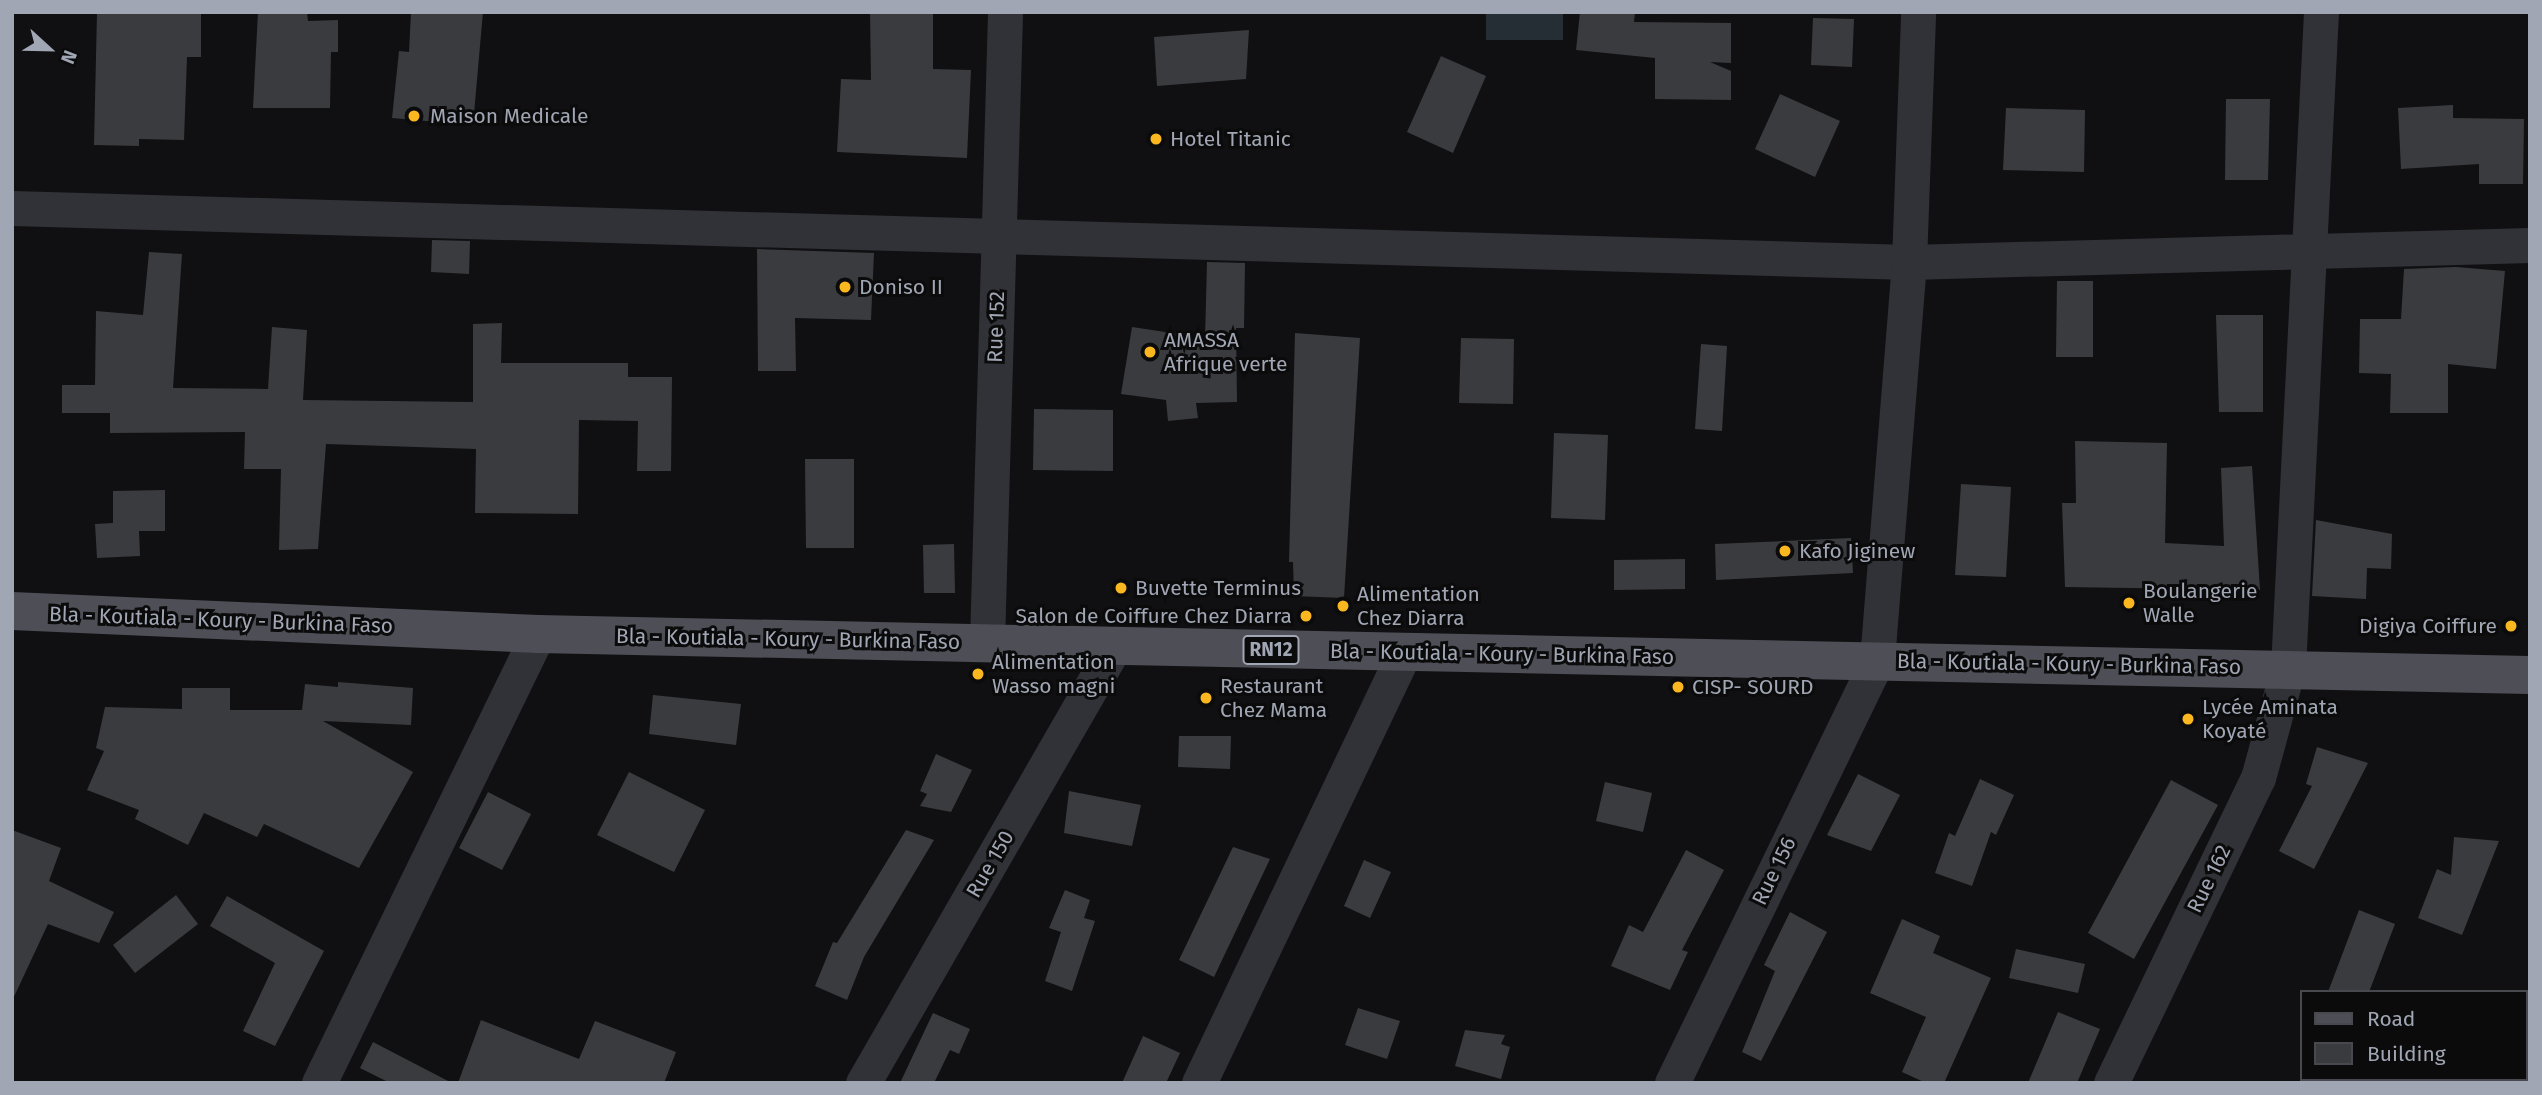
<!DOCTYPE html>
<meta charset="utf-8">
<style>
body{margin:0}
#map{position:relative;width:2542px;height:1095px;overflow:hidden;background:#101012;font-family:"Fira Sans",sans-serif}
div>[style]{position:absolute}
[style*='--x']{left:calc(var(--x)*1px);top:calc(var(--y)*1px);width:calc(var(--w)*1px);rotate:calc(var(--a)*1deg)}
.water>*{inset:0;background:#262e35}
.building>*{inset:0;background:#3a3b3f}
.street>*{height:35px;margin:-17.5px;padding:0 17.5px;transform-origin:17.5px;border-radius:17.5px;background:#313237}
.primary>*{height:38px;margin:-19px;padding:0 19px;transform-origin:19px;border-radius:19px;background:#4d4e56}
.dots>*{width:19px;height:19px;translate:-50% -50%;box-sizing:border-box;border:4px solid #0b0b0c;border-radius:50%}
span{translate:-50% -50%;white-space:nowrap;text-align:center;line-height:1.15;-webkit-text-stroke:6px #0b0b0c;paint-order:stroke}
.shield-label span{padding:2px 5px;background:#0b0b0c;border:2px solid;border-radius:5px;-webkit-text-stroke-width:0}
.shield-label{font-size:19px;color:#a0a6b3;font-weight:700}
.poi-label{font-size:21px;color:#a0a6b3}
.left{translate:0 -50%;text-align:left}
.right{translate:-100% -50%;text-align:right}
.street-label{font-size:21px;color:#a0a6b3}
.frame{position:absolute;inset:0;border:14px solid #a0a6b3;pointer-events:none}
.legend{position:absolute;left:2300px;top:990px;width:228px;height:91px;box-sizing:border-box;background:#0b0b0c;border:2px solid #47494f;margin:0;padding:9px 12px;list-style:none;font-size:21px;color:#a0a6b3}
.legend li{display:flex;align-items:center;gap:14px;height:35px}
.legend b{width:35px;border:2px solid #47494f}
.north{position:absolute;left:14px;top:14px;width:70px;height:70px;-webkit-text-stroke:5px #0b0b0c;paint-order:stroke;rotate:112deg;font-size:19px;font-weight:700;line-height:28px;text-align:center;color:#a0a6b3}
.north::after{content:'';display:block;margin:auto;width:24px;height:32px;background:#a0a6b3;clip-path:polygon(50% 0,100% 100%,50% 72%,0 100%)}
</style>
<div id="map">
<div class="water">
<i style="clip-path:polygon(1486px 12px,1563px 12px,1563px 40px,1486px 40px)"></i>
</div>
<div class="building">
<i style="clip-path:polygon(97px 12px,201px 12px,201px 57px,187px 57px,184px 140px,139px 139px,139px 146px,94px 145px)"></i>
<i style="clip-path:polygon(258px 12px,307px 12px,308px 21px,338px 20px,338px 52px,331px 52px,330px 108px,253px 108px)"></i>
<i style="clip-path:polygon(411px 12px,483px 12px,473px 125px,392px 118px,399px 51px,409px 52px)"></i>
<i style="clip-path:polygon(870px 12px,933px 12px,933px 69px,971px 70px,967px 158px,837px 152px,841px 79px,871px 80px)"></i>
<i style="clip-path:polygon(1580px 12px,1635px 12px,1634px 22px,1731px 23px,1731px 63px,1710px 62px,1731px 71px,1731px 100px,1655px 99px,1655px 58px,1576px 50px)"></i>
<i style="clip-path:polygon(1813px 18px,1854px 19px,1852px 67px,1811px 65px)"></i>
<i style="clip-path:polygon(1249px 30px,1246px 79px,1157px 86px,1154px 37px)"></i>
<i style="clip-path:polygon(1441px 56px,1486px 76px,1453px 153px,1407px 132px)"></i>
<i style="clip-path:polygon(1780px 94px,1840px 121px,1815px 177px,1755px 149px)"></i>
<i style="clip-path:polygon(2226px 99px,2270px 99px,2268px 180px,2225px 180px)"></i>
<i style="clip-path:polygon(2453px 105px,2453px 118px,2524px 119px,2523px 184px,2479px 184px,2479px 164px,2401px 169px,2398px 108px)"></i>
<i style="clip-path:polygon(2006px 108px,2085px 110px,2084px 172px,2003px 170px)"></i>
<i style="clip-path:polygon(432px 240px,470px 241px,469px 274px,431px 272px)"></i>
<i style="clip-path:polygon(757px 249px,874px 253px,871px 320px,795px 318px,796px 371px,758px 371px)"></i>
<i style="clip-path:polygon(149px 252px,182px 254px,173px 388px,268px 389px,272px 327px,307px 330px,303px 400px,473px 402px,473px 324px,502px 323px,501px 363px,628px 363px,628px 377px,672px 377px,671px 471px,637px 471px,638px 421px,579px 420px,578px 514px,475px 513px,476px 449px,326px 444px,318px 549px,279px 550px,281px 469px,244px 469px,245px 432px,110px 433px,110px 413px,62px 413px,62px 385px,95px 385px,96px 311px,143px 315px)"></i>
<i style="clip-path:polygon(1207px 262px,1245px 263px,1244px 328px,1236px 328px,1237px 402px,1196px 403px,1198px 418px,1168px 421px,1166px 400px,1121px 394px,1132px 327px,1205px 338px)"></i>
<i style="clip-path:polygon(2456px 267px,2505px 271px,2496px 369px,2448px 364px,2448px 413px,2390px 413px,2391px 374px,2359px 373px,2360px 319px,2401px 319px,2404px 269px)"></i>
<i style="clip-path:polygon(2057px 281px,2093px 281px,2093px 357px,2056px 357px)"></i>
<i style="clip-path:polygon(2216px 315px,2263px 315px,2263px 412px,2219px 412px)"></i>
<i style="clip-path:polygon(1295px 333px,1360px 338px,1344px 598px,1294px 596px,1293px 562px,1289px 562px)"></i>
<i style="clip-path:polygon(1461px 338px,1514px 339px,1513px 404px,1459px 403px)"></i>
<i style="clip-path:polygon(1701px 344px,1727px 346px,1722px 431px,1695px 429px)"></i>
<i style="clip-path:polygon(1034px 409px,1113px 410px,1113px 471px,1033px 470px)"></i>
<i style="clip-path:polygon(1554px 433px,1608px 435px,1605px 520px,1551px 518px)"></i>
<i style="clip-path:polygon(2075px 441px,2167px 443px,2165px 543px,2224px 546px,2221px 468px,2252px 466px,2260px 590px,2065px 587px,2062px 503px,2076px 503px)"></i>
<i style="clip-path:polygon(805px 459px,854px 459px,854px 548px,806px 548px)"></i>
<i style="clip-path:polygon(1961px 484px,2011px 487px,2006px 577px,1955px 575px)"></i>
<i style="clip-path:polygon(165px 490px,165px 531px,139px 531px,140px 556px,97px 558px,95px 524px,113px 523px,113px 491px)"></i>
<i style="clip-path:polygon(2316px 520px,2392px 534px,2391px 569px,2367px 568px,2366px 599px,2312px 596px)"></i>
<i style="clip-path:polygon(1851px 538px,1853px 573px,1716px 580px,1715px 544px)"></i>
<i style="clip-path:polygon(954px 544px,955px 593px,924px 593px,923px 545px)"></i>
<i style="clip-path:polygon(1685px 559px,1685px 589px,1614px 590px,1614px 560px)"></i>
<i style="clip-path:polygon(338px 682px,413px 688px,411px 725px,323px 721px,413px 772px,359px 868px,264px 824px,257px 837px,204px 813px,188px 845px,135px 819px,139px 810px,87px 790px,104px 751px,96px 748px,105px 707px,182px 709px,182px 688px,230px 688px,230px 710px,302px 710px,305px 684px,338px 687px)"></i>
<i style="clip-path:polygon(653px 695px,741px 704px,736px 745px,649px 734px)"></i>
<i style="clip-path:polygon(1179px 736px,1231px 736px,1230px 769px,1178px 767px)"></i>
<i style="clip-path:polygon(2317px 747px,2368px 763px,2314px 869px,2279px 851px,2312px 786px,2306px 784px)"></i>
<i style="clip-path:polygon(936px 754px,972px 770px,951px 812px,920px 806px,927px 794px,920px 791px)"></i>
<i style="clip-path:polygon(629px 772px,705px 810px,674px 872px,597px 835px)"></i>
<i style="clip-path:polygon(1858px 774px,1900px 795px,1871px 851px,1827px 835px)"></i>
<i style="clip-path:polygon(1980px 779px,2014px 795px,1996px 835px,1991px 832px,1972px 886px,1935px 873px,1949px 833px,1955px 836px)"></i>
<i style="clip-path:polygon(2171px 780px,2218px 805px,2134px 959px,2088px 933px)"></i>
<i style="clip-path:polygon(1605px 782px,1652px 793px,1643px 832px,1596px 821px)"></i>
<i style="clip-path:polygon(1069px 791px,1141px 805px,1132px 846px,1064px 833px)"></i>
<i style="clip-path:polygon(488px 792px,531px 814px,502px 870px,459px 848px)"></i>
<i style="clip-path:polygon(12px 830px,61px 848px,49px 881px,114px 912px,99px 943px,48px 924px,12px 1001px)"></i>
<i style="clip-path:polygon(906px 830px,934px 840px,864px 957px,847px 1000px,815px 986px,833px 942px,837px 943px)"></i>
<i style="clip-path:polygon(2454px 837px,2499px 841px,2462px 935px,2418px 918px,2437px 869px,2451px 875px)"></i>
<i style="clip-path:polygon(1233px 847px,1270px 859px,1214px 977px,1179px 960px)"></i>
<i style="clip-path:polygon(1686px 850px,1724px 870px,1682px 950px,1688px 952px,1670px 990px,1611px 966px,1629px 925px,1643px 932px)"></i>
<i style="clip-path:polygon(1364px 860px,1391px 872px,1370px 918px,1344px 906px)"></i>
<i style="clip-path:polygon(1065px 890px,1090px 900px,1084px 918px,1095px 921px,1072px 991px,1045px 981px,1061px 932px,1049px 928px)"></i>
<i style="clip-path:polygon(176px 895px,198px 924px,135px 973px,113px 945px)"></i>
<i style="clip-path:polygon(227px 896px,324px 951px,275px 1046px,243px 1031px,275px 963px,210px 926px)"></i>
<i style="clip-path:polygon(2359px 910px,2395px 924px,2369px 992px,2328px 992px)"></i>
<i style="clip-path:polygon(1790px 912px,1827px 932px,1761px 1061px,1742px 1052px,1775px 971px,1764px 965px)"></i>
<i style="clip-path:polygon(1902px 919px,1940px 936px,1933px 953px,1991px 978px,1944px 1083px,1926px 1083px,1902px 1072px,1926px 1017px,1870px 993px)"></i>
<i style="clip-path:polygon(2016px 949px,2085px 964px,2078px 993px,2009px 978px)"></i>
<i style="clip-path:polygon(1358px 1008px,1400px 1021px,1387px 1059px,1345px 1045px)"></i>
<i style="clip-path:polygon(2058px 1012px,2100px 1029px,2077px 1083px,2028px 1083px)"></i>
<i style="clip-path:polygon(933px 1013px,970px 1029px,959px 1054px,950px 1050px,934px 1083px,900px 1083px)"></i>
<i style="clip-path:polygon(481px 1020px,579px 1059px,595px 1021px,676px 1052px,664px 1083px,458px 1083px)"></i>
<i style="clip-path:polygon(1465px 1030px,1505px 1035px,1501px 1044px,1510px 1047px,1501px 1079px,1455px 1066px)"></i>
<i style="clip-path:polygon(1143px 1036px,1180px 1053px,1166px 1083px,1122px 1083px)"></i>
<i style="clip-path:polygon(373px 1042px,452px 1083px,390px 1083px,360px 1068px)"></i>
</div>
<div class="street">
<i style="--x:12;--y:208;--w:1898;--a:1.63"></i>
<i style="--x:1909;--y:262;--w:621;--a:-1.57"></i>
<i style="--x:987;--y:642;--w:630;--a:-88.36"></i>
<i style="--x:319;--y:1083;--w:500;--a:-64"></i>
<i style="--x:863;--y:1083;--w:507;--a:-60.04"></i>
<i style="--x:1199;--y:1083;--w:475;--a:-64.5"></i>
<i style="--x:1672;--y:1083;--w:470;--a:-64.1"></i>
<i style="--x:1877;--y:660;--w:399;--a:-85.4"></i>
<i style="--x:1909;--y:262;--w:248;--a:-87.9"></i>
<i style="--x:2111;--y:1083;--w:339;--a:-64.3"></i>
<i style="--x:2258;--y:778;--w:114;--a:-74.7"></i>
<i style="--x:2288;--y:668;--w:657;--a:-87.12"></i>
</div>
<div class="primary">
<i style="--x:12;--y:611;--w:527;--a:2.5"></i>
<i style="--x:538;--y:634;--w:1992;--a:1.18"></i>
</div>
<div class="dots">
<i style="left:414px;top:116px;background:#fab71f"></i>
<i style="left:1156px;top:139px;background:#fab71f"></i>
<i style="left:845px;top:287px;background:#fab71f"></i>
<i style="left:1150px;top:352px;background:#fab71f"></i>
<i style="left:1785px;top:551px;background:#fab71f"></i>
<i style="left:1121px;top:588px;background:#fab71f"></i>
<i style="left:2129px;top:603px;background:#fab71f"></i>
<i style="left:1343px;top:606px;background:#fab71f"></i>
<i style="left:1306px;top:616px;background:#fab71f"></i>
<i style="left:2511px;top:626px;background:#fab71f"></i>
<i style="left:978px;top:674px;background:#fab71f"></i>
<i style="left:1678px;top:687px;background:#fab71f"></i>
<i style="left:1206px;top:698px;background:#fab71f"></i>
<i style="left:2188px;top:719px;background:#fab71f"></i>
</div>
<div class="shield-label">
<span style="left:1271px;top:650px">RN12</span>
</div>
<div class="poi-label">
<span class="left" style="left:430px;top:116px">Maison Medicale</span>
<span class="left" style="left:1170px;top:139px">Hotel Titanic</span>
<span class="left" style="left:859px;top:287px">Doniso II</span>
<span class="left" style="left:1164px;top:352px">AMASSA<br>Afrique verte</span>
<span class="left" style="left:1799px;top:551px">Kafo Jiginew</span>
<span class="left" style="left:1135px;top:588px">Buvette Terminus</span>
<span class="left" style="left:2143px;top:603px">Boulangerie<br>Walle</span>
<span class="left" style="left:1357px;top:606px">Alimentation<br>Chez Diarra</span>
<span class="right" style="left:1292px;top:616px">Salon de Coiffure Chez Diarra</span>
<span class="right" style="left:2497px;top:626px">Digiya Coiffure</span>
<span class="left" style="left:992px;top:674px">Alimentation<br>Wasso magni</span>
<span class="left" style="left:1220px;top:698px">Restaurant<br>Chez Mama</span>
<span class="left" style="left:1692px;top:687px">CISP- SOURD</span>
<span class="left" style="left:2202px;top:719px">Lycée Aminata<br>Koyaté</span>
</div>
<div class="street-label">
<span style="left:996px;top:327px;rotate:-88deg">Rue 152</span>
<span style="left:221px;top:620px;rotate:2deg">Bla - Koutiala - Koury - Burkina Faso</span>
<span style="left:788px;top:639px;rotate:1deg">Bla - Koutiala - Koury - Burkina Faso</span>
<span style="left:1502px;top:654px;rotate:1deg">Bla - Koutiala - Koury - Burkina Faso</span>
<span style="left:2069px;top:664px;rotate:1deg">Bla - Koutiala - Koury - Burkina Faso</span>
<span style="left:990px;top:864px;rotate:-60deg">Rue 150</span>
<span style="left:1774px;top:871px;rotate:-64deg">Rue 156</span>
<span style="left:2209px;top:879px;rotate:-64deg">Rue 162</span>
</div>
<div class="frame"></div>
<ul class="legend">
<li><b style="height:9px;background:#4d4e56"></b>Road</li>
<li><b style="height:19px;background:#3a3b3f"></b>Building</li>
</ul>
<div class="north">N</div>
</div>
